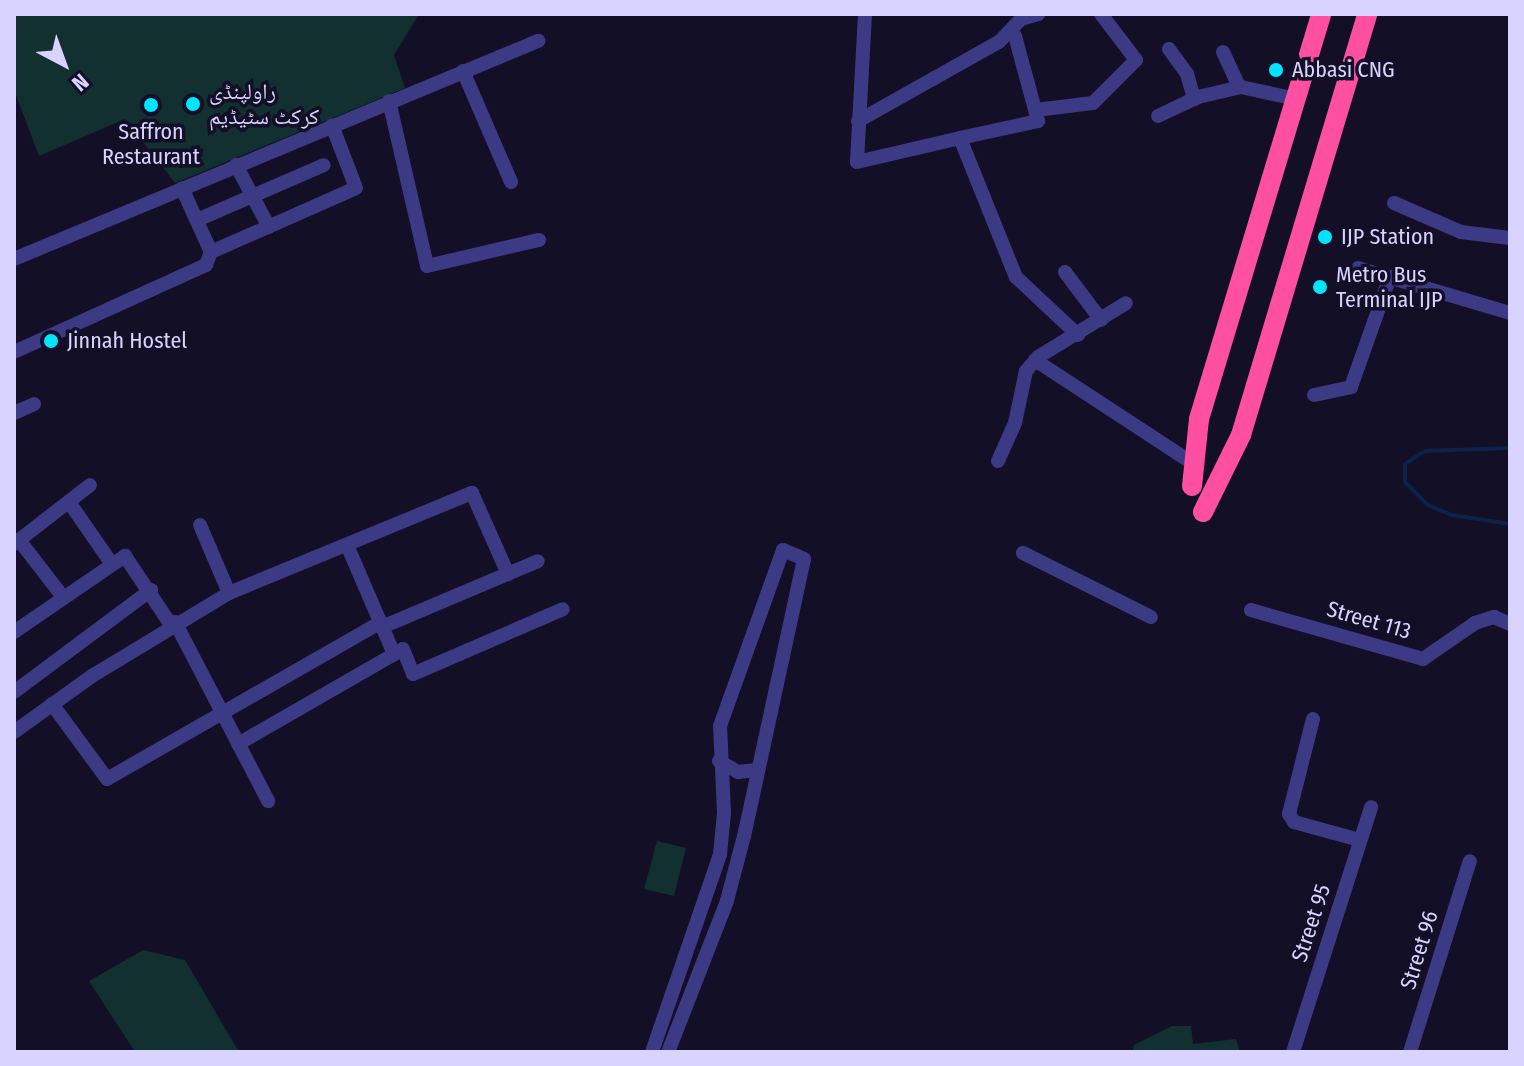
<!DOCTYPE html>
<meta charset="utf-8">
<style>
body{margin:0}
#map{position:relative;width:1524px;height:1066px;overflow:hidden;background:#130f26;font-family:"Fira Sans Condensed","Noto Naskh Arabic",sans-serif}
div>[style]{position:absolute}
[style*='--x']{left:calc(var(--x)*1px);top:calc(var(--y)*1px);width:calc(var(--w)*1px);rotate:calc(var(--a)*1deg)}
.green>*{inset:0;background:#12302f}
.stream>*{height:4px;margin:-2px;padding:0 2px;transform-origin:2px;border-radius:2px;background:#0c2248}
.minor>*{height:14px;margin:-7px;padding:0 7px;transform-origin:7px;border-radius:7px;background:#3d3a85}
.highway>*{height:20px;margin:-10px;padding:0 10px;transform-origin:10px;border-radius:10px;background:#ff4fa3}
.dots>*{width:22px;height:22px;translate:-50% -50%;box-sizing:border-box;border:4px solid #130f26;border-radius:50%}
span{translate:-50% -50%;white-space:nowrap;text-align:center;line-height:1.15;-webkit-text-stroke:7px #130f26;paint-order:stroke}
.poi-label{font-size:22px;color:#d9d4ff}
.left{translate:0 -50%;text-align:left}
.street-label{font-size:22px;color:#d9d4ff}
.frame{position:absolute;inset:0;border:16px solid #d9d4ff;pointer-events:none}
.north{position:absolute;left:24px;top:24px;width:80px;height:80px;-webkit-text-stroke:6px #130f26;paint-order:stroke;rotate:139deg;font-size:22px;font-weight:700;line-height:32px;text-align:center;color:#d9d4ff}
.north::after{content:'';display:block;margin:auto;width:28px;height:36px;background:#d9d4ff;clip-path:polygon(50% 0,100% 100%,50% 72%,0 100%)}
</style>
<div id="map">
<div class="green">
<i style="clip-path:polygon(14px 14px,419px 14px,394px 55px,405px 88px,175px 183px,125px 119px,39px 156px,14px 90px)"></i>
<i style="clip-path:polygon(657px 841px,686px 848px,674px 896px,644px 889px)"></i>
<i style="clip-path:polygon(143px 950px,185px 960px,239px 1052px,135px 1052px,89px 981px)"></i>
<i style="clip-path:polygon(1172px 1026px,1191px 1026px,1193px 1044px,1236px 1039px,1240px 1052px,1132px 1052px,1134px 1045px)"></i>
</div>
<div class="stream">
<i style="--x:1510;--y:448;--w:85;--a:178"></i>
<i style="--x:1425;--y:451;--w:24;--a:147"></i>
<i style="--x:1405;--y:464;--w:18;--a:90"></i>
<i style="--x:1405;--y:482;--w:33;--a:45"></i>
<i style="--x:1428;--y:505;--w:26;--a:23"></i>
<i style="--x:1452;--y:515;--w:59;--a:8.8"></i>
</div>
<div class="minor">
<i style="--x:865;--y:14;--w:148;--a:93.1"></i>
<i style="--x:857;--y:162;--w:106;--a:-13.1"></i>
<i style="--x:960;--y:138;--w:150;--a:68.1"></i>
<i style="--x:1016;--y:277;--w:85;--a:43.1"></i>
<i style="--x:1169;--y:49;--w:31;--a:54"></i>
<i style="--x:1187;--y:74;--w:26;--a:74"></i>
<i style="--x:1223;--y:52;--w:38;--a:65"></i>
<i style="--x:463;--y:71;--w:121;--a:66.6"></i>
<i style="--x:389;--y:101;--w:169;--a:77"></i>
<i style="--x:427;--y:266;--w:115;--a:-13.1"></i>
<i style="--x:1036;--y:110;--w:57;--a:-7"></i>
<i style="--x:1093;--y:103;--w:61;--a:-45"></i>
<i style="--x:1136;--y:60;--w:58;--a:-127.3"></i>
<i style="--x:1158;--y:116;--w:44;--a:-25.4"></i>
<i style="--x:1198;--y:97;--w:44;--a:-13.1"></i>
<i style="--x:1241;--y:87;--w:56;--a:12.3"></i>
<i style="--x:858;--y:121;--w:162;--a:-29.3"></i>
<i style="--x:999;--y:42;--w:32;--a:-46"></i>
<i style="--x:1021;--y:19;--w:18;--a:-16"></i>
<i style="--x:960;--y:138;--w:80;--a:-12.3"></i>
<i style="--x:1038;--y:121;--w:88;--a:-105.1"></i>
<i style="--x:236;--y:165;--w:70;--a:62"></i>
<i style="--x:1394;--y:203;--w:73;--a:23.4"></i>
<i style="--x:1461;--y:232;--w:49;--a:7"></i>
<i style="--x:197;--y:220;--w:138;--a:-23.4"></i>
<i style="--x:211;--y:252;--w:158;--a:-23.8"></i>
<i style="--x:356;--y:188;--w:67;--a:-110.9"></i>
<i style="--x:14;--y:259;--w:568;--a:-22.59"></i>
<i style="--x:1358;--y:268;--w:159;--a:16.5"></i>
<i style="--x:1065;--y:272;--w:60;--a:53.1"></i>
<i style="--x:14;--y:352;--w:211;--a:-24.4"></i>
<i style="--x:206;--y:265;--w:14;--a:-69"></i>
<i style="--x:211;--y:252;--w:70;--a:-114.4"></i>
<i style="--x:1035;--y:360;--w:190;--a:33.2"></i>
<i style="--x:1314;--y:395;--w:38;--a:-12"></i>
<i style="--x:1351;--y:387;--w:117;--a:-70.5"></i>
<i style="--x:14;--y:413;--w:22;--a:-24"></i>
<i style="--x:998;--y:461;--w:42;--a:-65.9"></i>
<i style="--x:1015;--y:423;--w:53;--a:-78.1"></i>
<i style="--x:1026;--y:371;--w:18;--a:-49"></i>
<i style="--x:1038;--y:357;--w:103;--a:-31.5"></i>
<i style="--x:69;--y:502;--w:75;--a:55.3"></i>
<i style="--x:200;--y:525;--w:74;--a:66.9"></i>
<i style="--x:19;--y:540;--w:72;--a:52.3"></i>
<i style="--x:14;--y:544;--w:96;--a:-37.8"></i>
<i style="--x:347;--y:545;--w:119;--a:66.7"></i>
<i style="--x:1023;--y:553;--w:143;--a:26.6"></i>
<i style="--x:1251;--y:610;--w:179;--a:15.9"></i>
<i style="--x:1423;--y:659;--w:63;--a:-34.7"></i>
<i style="--x:1475;--y:623;--w:20;--a:-18"></i>
<i style="--x:1494;--y:617;--w:17;--a:24"></i>
<i style="--x:175;--y:622;--w:202;--a:62.5"></i>
<i style="--x:382;--y:627;--w:169;--a:-22.9"></i>
<i style="--x:14;--y:632;--w:135;--a:-34.4"></i>
<i style="--x:125;--y:556;--w:83;--a:56.3"></i>
<i style="--x:14;--y:692;--w:171;--a:-36.7"></i>
<i style="--x:52;--y:704;--w:93;--a:53.7"></i>
<i style="--x:107;--y:779;--w:316;--a:-29.8"></i>
<i style="--x:1313;--y:719;--w:98;--a:104.2"></i>
<i style="--x:1289;--y:814;--w:9;--a:58"></i>
<i style="--x:1294;--y:822;--w:68;--a:15.3"></i>
<i style="--x:14;--y:732;--w:96;--a:-35.7"></i>
<i style="--x:92;--y:676;--w:160;--a:-31.2"></i>
<i style="--x:229;--y:593;--w:263;--a:-22.4"></i>
<i style="--x:472;--y:493;--w:89;--a:66"></i>
<i style="--x:238;--y:744;--w:190;--a:-29.9"></i>
<i style="--x:403;--y:649;--w:27;--a:68"></i>
<i style="--x:413;--y:674;--w:163;--a:-23.4"></i>
<i style="--x:719;--y:761;--w:22;--a:30"></i>
<i style="--x:738;--y:772;--w:19;--a:-6"></i>
<i style="--x:652;--y:1052;--w:209;--a:-71"></i>
<i style="--x:720;--y:854;--w:41;--a:-84.4"></i>
<i style="--x:724;--y:813;--w:87;--a:-92.6"></i>
<i style="--x:720;--y:726;--w:187;--a:-70.3"></i>
<i style="--x:783;--y:550;--w:23;--a:23"></i>
<i style="--x:804;--y:559;--w:283;--a:102.2"></i>
<i style="--x:744;--y:836;--w:67;--a:104.7"></i>
<i style="--x:727;--y:901;--w:162;--a:111.3"></i>
<i style="--x:1293;--y:1052;--w:257;--a:-72.3"></i>
<i style="--x:1410;--y:1052;--w:200;--a:-72.6"></i>
</div>
<div class="highway">
<i style="--x:1192;--y:486;--w:67;--a:-84"></i>
<i style="--x:1199;--y:419;--w:423;--a:-73.2"></i>
<i style="--x:1203;--y:512;--w:86;--a:-63.7"></i>
<i style="--x:1241;--y:435;--w:439;--a:-73.3"></i>
</div>
<div class="dots">
<i style="left:1276px;top:70px;background:#00e5ff"></i>
<i style="left:193px;top:104px;background:#00e5ff"></i>
<i style="left:151px;top:105px;background:#00e5ff"></i>
<i style="left:1325px;top:237px;background:#00e5ff"></i>
<i style="left:1320px;top:287px;background:#00e5ff"></i>
<i style="left:51px;top:341px;background:#00e5ff"></i>
</div>
<div class="poi-label">
<span class="left" style="left:1292px;top:70px">Abbasi CNG</span>
<span class="left" style="left:209px;top:104px">راولپنڈی<br>کرکٹ سٹیڈیم</span>
<span style="left:151px;top:144px">Saffron<br>Restaurant</span>
<span class="left" style="left:1341px;top:237px">IJP Station</span>
<span class="left" style="left:1336px;top:287px">Metro Bus<br>Terminal IJP</span>
<span class="left" style="left:67px;top:341px">Jinnah Hostel</span>
</div>
<div class="street-label">
<span style="left:1369px;top:620px;rotate:16deg">Street 113</span>
<span style="left:1311px;top:923px;rotate:-72deg">Street 95</span>
<span style="left:1419px;top:950px;rotate:-73deg">Street 96</span>
</div>
<div class="frame"></div>
<div class="north">N</div>
</div>
